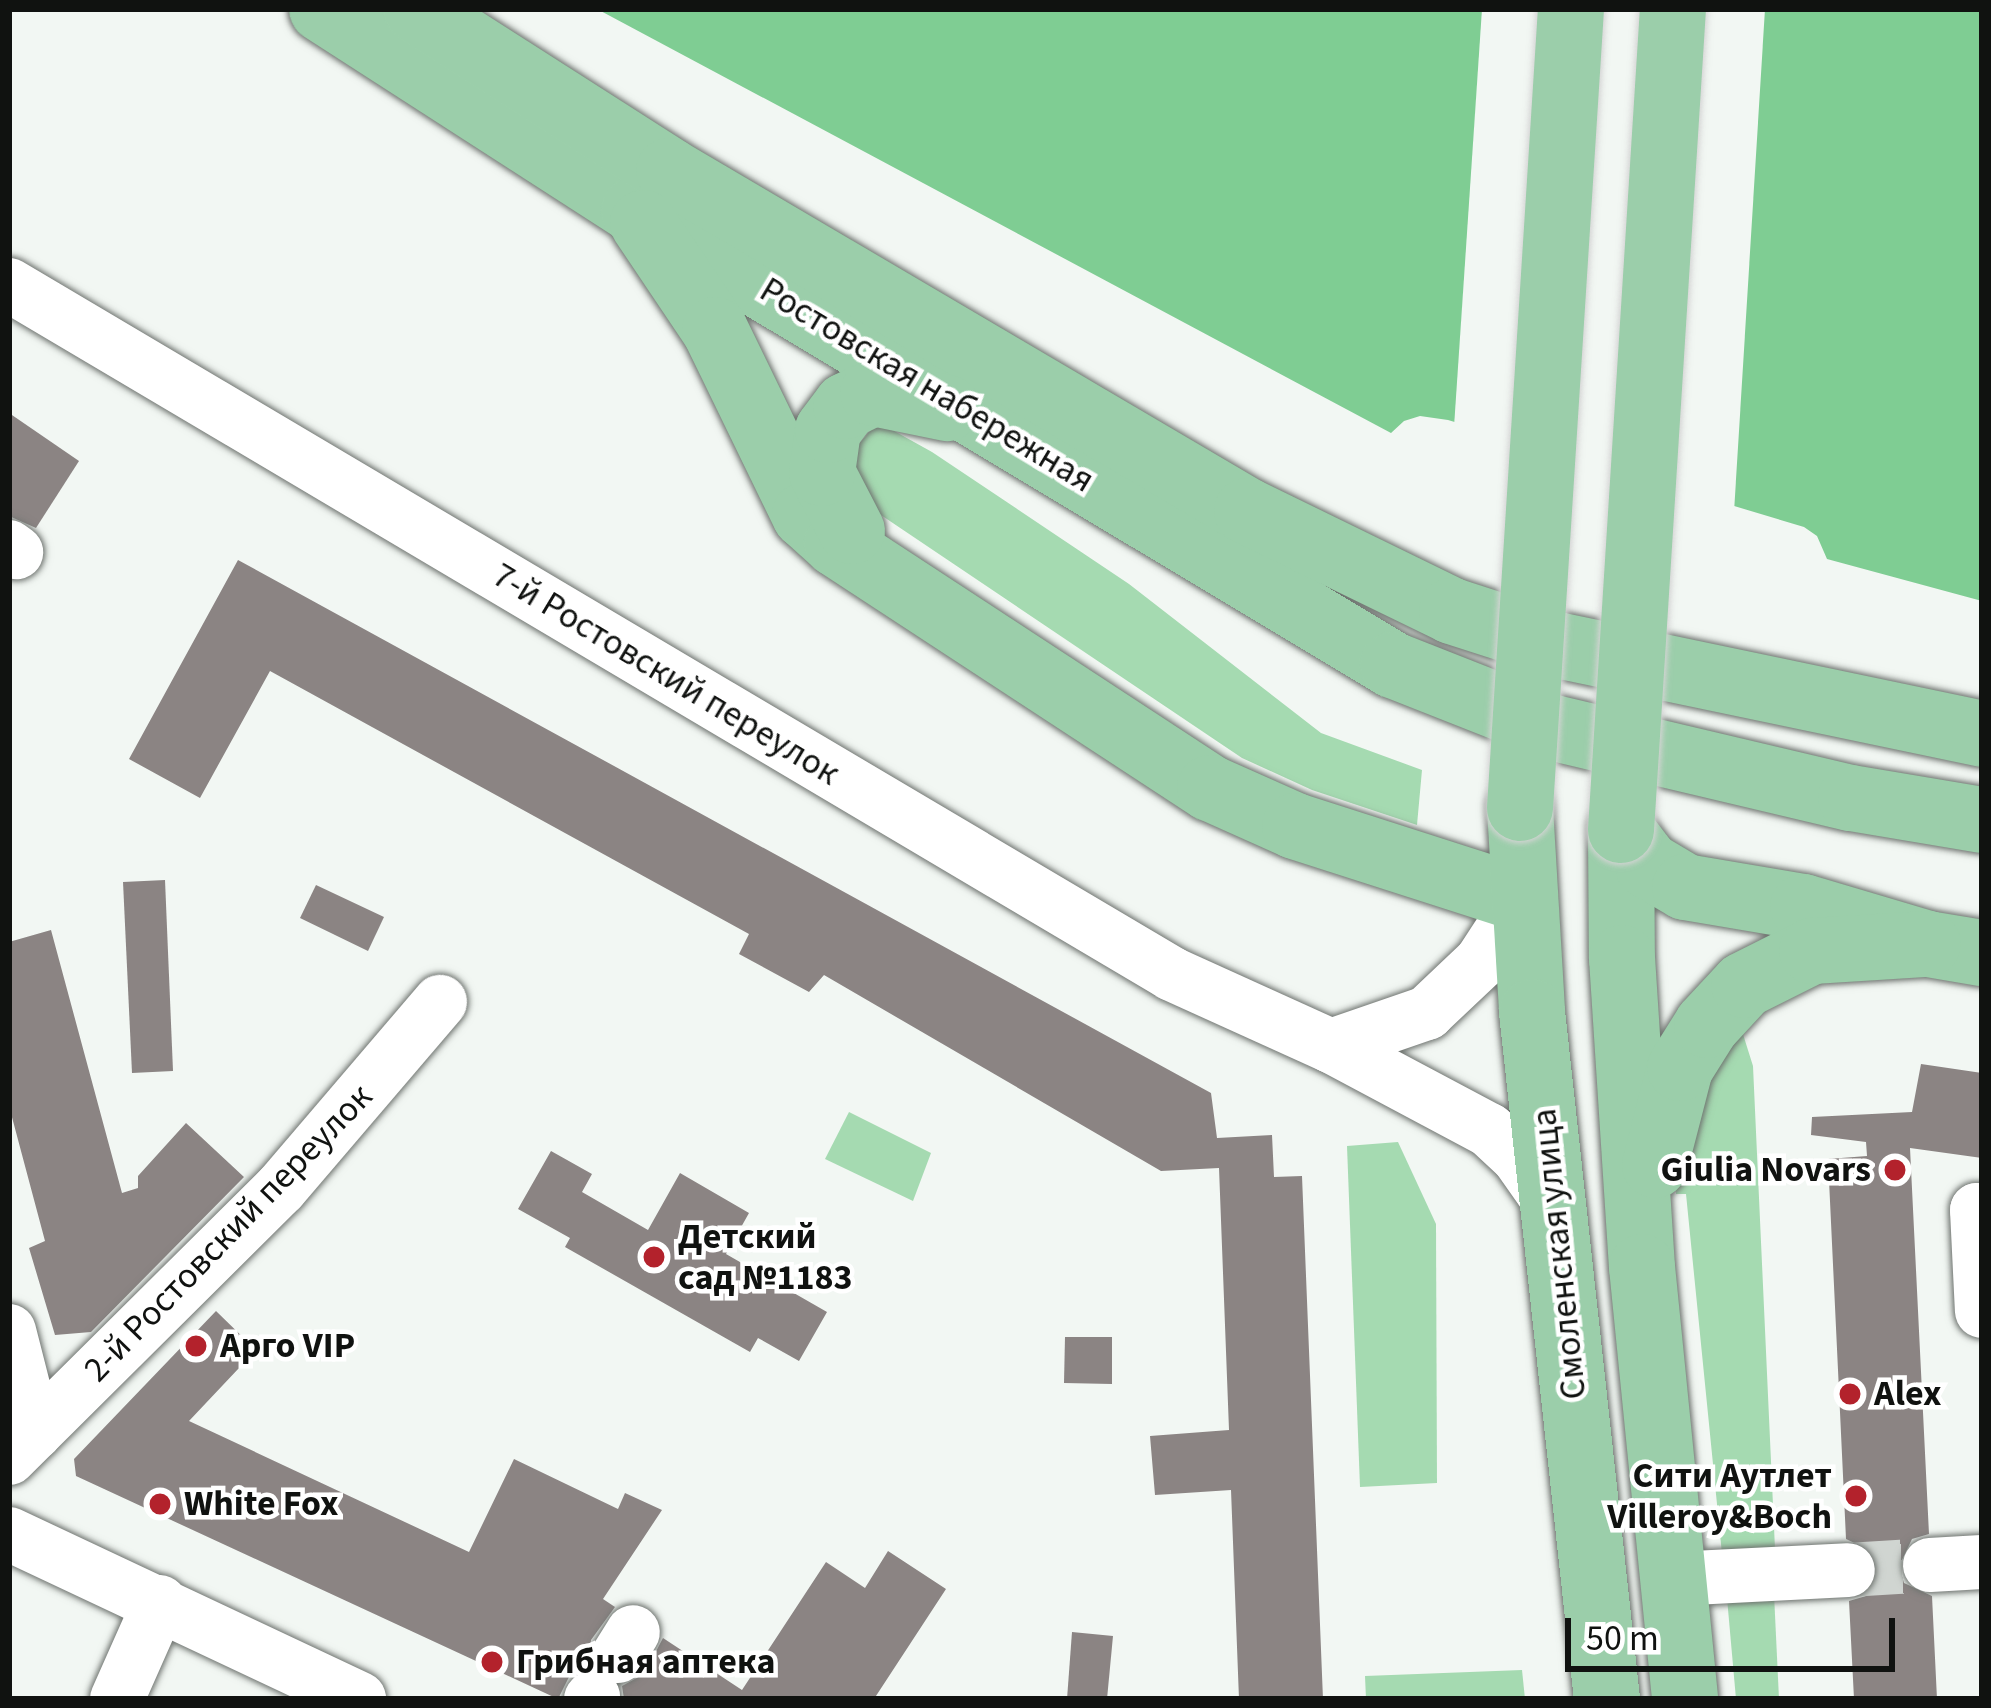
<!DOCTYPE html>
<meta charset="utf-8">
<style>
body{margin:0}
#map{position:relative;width:1991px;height:1708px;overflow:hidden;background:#f2f7f3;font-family:"Source Sans 3",sans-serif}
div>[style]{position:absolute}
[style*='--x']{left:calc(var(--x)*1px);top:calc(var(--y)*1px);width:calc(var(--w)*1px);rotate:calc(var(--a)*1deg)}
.green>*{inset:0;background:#a5dab1}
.water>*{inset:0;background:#7fcd93}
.pier>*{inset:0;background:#f2f7f3}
.building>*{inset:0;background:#8b8483}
.minor-tunnel>*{height:54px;margin-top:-27px;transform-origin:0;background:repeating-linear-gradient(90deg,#d0d5d1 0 54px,transparent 0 81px)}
.roads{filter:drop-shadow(0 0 3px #6f7470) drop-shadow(0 0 3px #6f7470)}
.minor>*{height:54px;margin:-27px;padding:0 27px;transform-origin:27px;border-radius:27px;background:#fff}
.major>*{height:66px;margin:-33px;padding:0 33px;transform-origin:33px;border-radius:33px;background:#9bceaa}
.bridges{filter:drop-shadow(0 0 3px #d4d4d4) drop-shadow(0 0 3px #d4d4d4)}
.major-bridge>*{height:66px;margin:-33px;padding:0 33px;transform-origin:33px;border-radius:33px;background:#9bceaa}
.dots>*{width:33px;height:33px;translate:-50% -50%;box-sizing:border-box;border:6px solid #fff;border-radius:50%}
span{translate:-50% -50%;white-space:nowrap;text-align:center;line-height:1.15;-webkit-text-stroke:9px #fff;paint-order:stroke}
.street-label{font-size:36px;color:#101210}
.poi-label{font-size:36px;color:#101210;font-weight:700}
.right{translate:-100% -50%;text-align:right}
.left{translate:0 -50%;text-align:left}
.frame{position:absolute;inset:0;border:12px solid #101210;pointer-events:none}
.scale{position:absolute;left:1565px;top:1618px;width:330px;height:54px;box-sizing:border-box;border:6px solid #101210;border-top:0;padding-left:15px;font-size:36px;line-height:42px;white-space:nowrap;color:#101210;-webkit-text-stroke:9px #fff;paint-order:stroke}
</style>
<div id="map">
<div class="green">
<i style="clip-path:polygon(878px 422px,932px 452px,1129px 584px,1321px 733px,1422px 770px,1417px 825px,1312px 790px,1242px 758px,872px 509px,849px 482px,852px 452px)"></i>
<i style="clip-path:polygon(1742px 1031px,1753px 1066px,1775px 1549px,1722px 1554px,1686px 1194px,1676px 1194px,1674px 1157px,1688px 1092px)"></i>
<i style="clip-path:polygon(849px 1112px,931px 1153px,913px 1201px,825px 1159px)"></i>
<i style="clip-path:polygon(1398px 1142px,1436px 1224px,1437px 1483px,1360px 1487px,1347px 1146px)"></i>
<i style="clip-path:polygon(1774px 1594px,1779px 1699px,1736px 1699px,1727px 1598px)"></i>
<i style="clip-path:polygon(1522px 1670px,1525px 1699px,1366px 1699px,1365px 1676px)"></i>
</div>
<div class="water">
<i style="clip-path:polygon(597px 9px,1982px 9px,1982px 601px,1827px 559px,1817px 536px,1804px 527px,1448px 420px,1420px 416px,1404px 421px,1391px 433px)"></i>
</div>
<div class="pier">
<i style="clip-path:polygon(1482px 9px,1765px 9px,1734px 512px,1454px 427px)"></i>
</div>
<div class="building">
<i style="clip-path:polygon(9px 413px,79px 461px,36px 528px,9px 516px)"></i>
<i style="clip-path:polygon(238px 560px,1211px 1093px,1217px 1138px,1272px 1135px,1274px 1177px,1302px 1176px,1323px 1699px,1239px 1699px,1231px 1490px,1155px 1495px,1150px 1436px,1229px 1430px,1219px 1168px,1161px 1171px,824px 975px,809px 992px,739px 954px,749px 934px,270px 671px,200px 798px,129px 759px)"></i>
<i style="clip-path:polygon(165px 880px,173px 1071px,132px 1073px,123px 882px)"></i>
<i style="clip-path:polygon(316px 885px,384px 917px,368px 951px,300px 918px)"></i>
<i style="clip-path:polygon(51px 930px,122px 1193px,138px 1188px,138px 1176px,186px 1123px,244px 1177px,91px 1332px,55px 1335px,29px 1248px,45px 1241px,9px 1106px,9px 942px)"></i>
<i style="clip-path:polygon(1921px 1064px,1982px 1073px,1982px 1158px,1910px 1148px,1929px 1534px,1912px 1539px,1899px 1566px,1904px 1583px,1932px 1596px,1937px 1699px,1854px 1699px,1849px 1601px,1866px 1596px,1879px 1570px,1874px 1552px,1846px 1539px,1828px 1159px,1867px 1156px,1866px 1142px,1811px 1135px,1812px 1117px,1912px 1112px)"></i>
<i style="clip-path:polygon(551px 1151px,592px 1174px,582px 1192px,648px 1230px,680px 1173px,749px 1213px,726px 1254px,827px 1312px,799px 1361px,758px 1338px,750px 1352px,565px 1247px,570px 1238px,518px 1209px)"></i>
<i style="clip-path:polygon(216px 1311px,256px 1350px,189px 1421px,469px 1552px,514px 1459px,618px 1509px,625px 1493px,662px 1510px,603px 1599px,615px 1607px,591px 1640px,589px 1666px,569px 1677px,558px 1699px,76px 1476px,74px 1459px)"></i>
<i style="clip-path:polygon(1065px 1337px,1112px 1337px,1112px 1384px,1064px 1383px)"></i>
<i style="clip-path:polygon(888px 1551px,946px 1589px,874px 1699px,624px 1699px,622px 1686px,644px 1674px,663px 1638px,742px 1690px,826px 1562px,865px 1588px)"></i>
<i style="clip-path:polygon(1072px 1632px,1113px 1636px,1107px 1699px,1067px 1699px)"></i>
</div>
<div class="minor-tunnel">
<i style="--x:1848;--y:1570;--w:82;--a:-3.5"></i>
</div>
<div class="roads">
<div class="minor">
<i style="--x:9;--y:285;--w:1352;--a:30.64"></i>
<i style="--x:1172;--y:974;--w:175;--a:24.4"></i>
<i style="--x:1331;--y:1046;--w:179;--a:28"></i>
<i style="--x:1489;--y:1130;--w:40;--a:43"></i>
<i style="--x:1518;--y:1157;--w:62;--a:54.8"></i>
<i style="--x:9;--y:547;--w:9;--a:36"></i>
<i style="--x:1331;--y:1046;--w:102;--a:-19"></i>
<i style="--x:1427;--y:1013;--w:74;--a:-43.4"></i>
<i style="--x:1481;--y:962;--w:75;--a:-56.9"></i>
<i style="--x:1982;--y:1211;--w:5;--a:-169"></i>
<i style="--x:1977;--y:1210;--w:101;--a:87.2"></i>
<i style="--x:9;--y:1331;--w:105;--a:75.7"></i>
<i style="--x:9;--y:1458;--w:383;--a:-44.8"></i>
<i style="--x:281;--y:1188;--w:245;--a:-49.5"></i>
<i style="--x:9;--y:1534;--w:387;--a:25.2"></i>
<i style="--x:1930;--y:1565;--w:52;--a:-3.3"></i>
<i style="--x:1673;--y:1579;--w:175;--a:-2.9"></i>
<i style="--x:618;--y:1656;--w:28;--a:-58"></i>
<i style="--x:117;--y:1699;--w:106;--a:-66.1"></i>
<i style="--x:591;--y:1699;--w:3;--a:-45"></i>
</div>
<div class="major">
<i style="--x:322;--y:9;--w:371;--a:32.8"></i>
<i style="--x:634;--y:210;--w:885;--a:30.94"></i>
<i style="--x:1393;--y:665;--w:169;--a:21.5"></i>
<i style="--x:1550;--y:727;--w:309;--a:13.3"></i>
<i style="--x:1851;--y:798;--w:133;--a:9.5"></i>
<i style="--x:416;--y:9;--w:300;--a:32.6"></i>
<i style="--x:669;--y:171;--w:671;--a:30.47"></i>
<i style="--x:1247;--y:511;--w:228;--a:26"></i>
<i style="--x:1452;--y:611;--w:110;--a:17.9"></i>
<i style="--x:1557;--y:645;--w:434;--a:11.8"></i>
<i style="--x:643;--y:223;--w:129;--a:56.1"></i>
<i style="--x:715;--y:330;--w:206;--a:64.1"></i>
<i style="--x:805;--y:515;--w:43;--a:42.2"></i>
<i style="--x:837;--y:544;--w:446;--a:33.2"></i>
<i style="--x:1210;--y:788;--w:93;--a:24.1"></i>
<i style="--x:1295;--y:826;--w:238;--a:17.8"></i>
<i style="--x:852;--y:531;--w:65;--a:-117.3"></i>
<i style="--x:822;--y:473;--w:43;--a:-82.1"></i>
<i style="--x:828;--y:430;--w:30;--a:-53"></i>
<i style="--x:846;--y:406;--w:30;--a:-26"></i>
<i style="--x:873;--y:393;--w:76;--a:11.5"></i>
<i style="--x:1520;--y:808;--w:204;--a:86.6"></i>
<i style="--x:1532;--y:1012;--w:691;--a:83.77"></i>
<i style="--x:1621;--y:830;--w:128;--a:89.6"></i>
<i style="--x:1622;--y:958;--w:310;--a:86.3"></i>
<i style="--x:1642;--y:1267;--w:434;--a:84.3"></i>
<i style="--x:1621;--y:830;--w:44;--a:52.4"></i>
<i style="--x:1648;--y:865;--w:43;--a:30.7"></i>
<i style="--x:1685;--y:887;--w:120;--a:9.6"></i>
<i style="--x:1803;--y:907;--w:130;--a:16.5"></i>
<i style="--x:1928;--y:944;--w:55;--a:9.5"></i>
<i style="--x:1655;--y:1165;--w:100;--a:-75.5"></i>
<i style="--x:1680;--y:1068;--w:51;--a:-57.9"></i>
<i style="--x:1707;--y:1025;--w:54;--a:-47.2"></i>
<i style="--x:1744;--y:985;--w:76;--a:-26.6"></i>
<i style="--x:1812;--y:951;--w:116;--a:-3.5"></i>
</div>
</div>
<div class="bridges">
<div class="major-bridge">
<i style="--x:1520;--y:808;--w:801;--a:-86.35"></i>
<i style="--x:1621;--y:830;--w:823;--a:-86.38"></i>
</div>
</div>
<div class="dots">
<i style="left:1895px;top:1170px;background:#b3222c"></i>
<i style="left:654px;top:1257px;background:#b3222c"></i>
<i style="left:196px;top:1346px;background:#b3222c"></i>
<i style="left:1850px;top:1394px;background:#b3222c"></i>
<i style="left:1856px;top:1496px;background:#b3222c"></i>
<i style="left:160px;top:1504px;background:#b3222c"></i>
<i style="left:492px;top:1662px;background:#b3222c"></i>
</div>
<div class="street-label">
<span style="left:927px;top:385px;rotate:31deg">Ростовская набережная</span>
<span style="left:666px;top:674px;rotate:31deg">7-й Ростовский переулок</span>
<span style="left:228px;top:1233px;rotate:-46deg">2-й Ростовский переулок</span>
<span style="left:1559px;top:1254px;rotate:-96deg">Смоленская улица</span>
</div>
<div class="poi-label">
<span class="right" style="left:1871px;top:1170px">Giulia Novars</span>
<span class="left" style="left:678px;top:1257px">Детский<br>сад №1183</span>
<span class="left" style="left:220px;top:1346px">Арго VIP</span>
<span class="left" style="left:1874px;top:1394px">Alex</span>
<span class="right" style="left:1832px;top:1496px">Сити Аутлет<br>Villeroy&amp;Boch</span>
<span class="left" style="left:184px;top:1504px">White Fox</span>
<span class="left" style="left:516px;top:1662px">Грибная аптека</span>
</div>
<div class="frame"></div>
<div class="scale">50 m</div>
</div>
